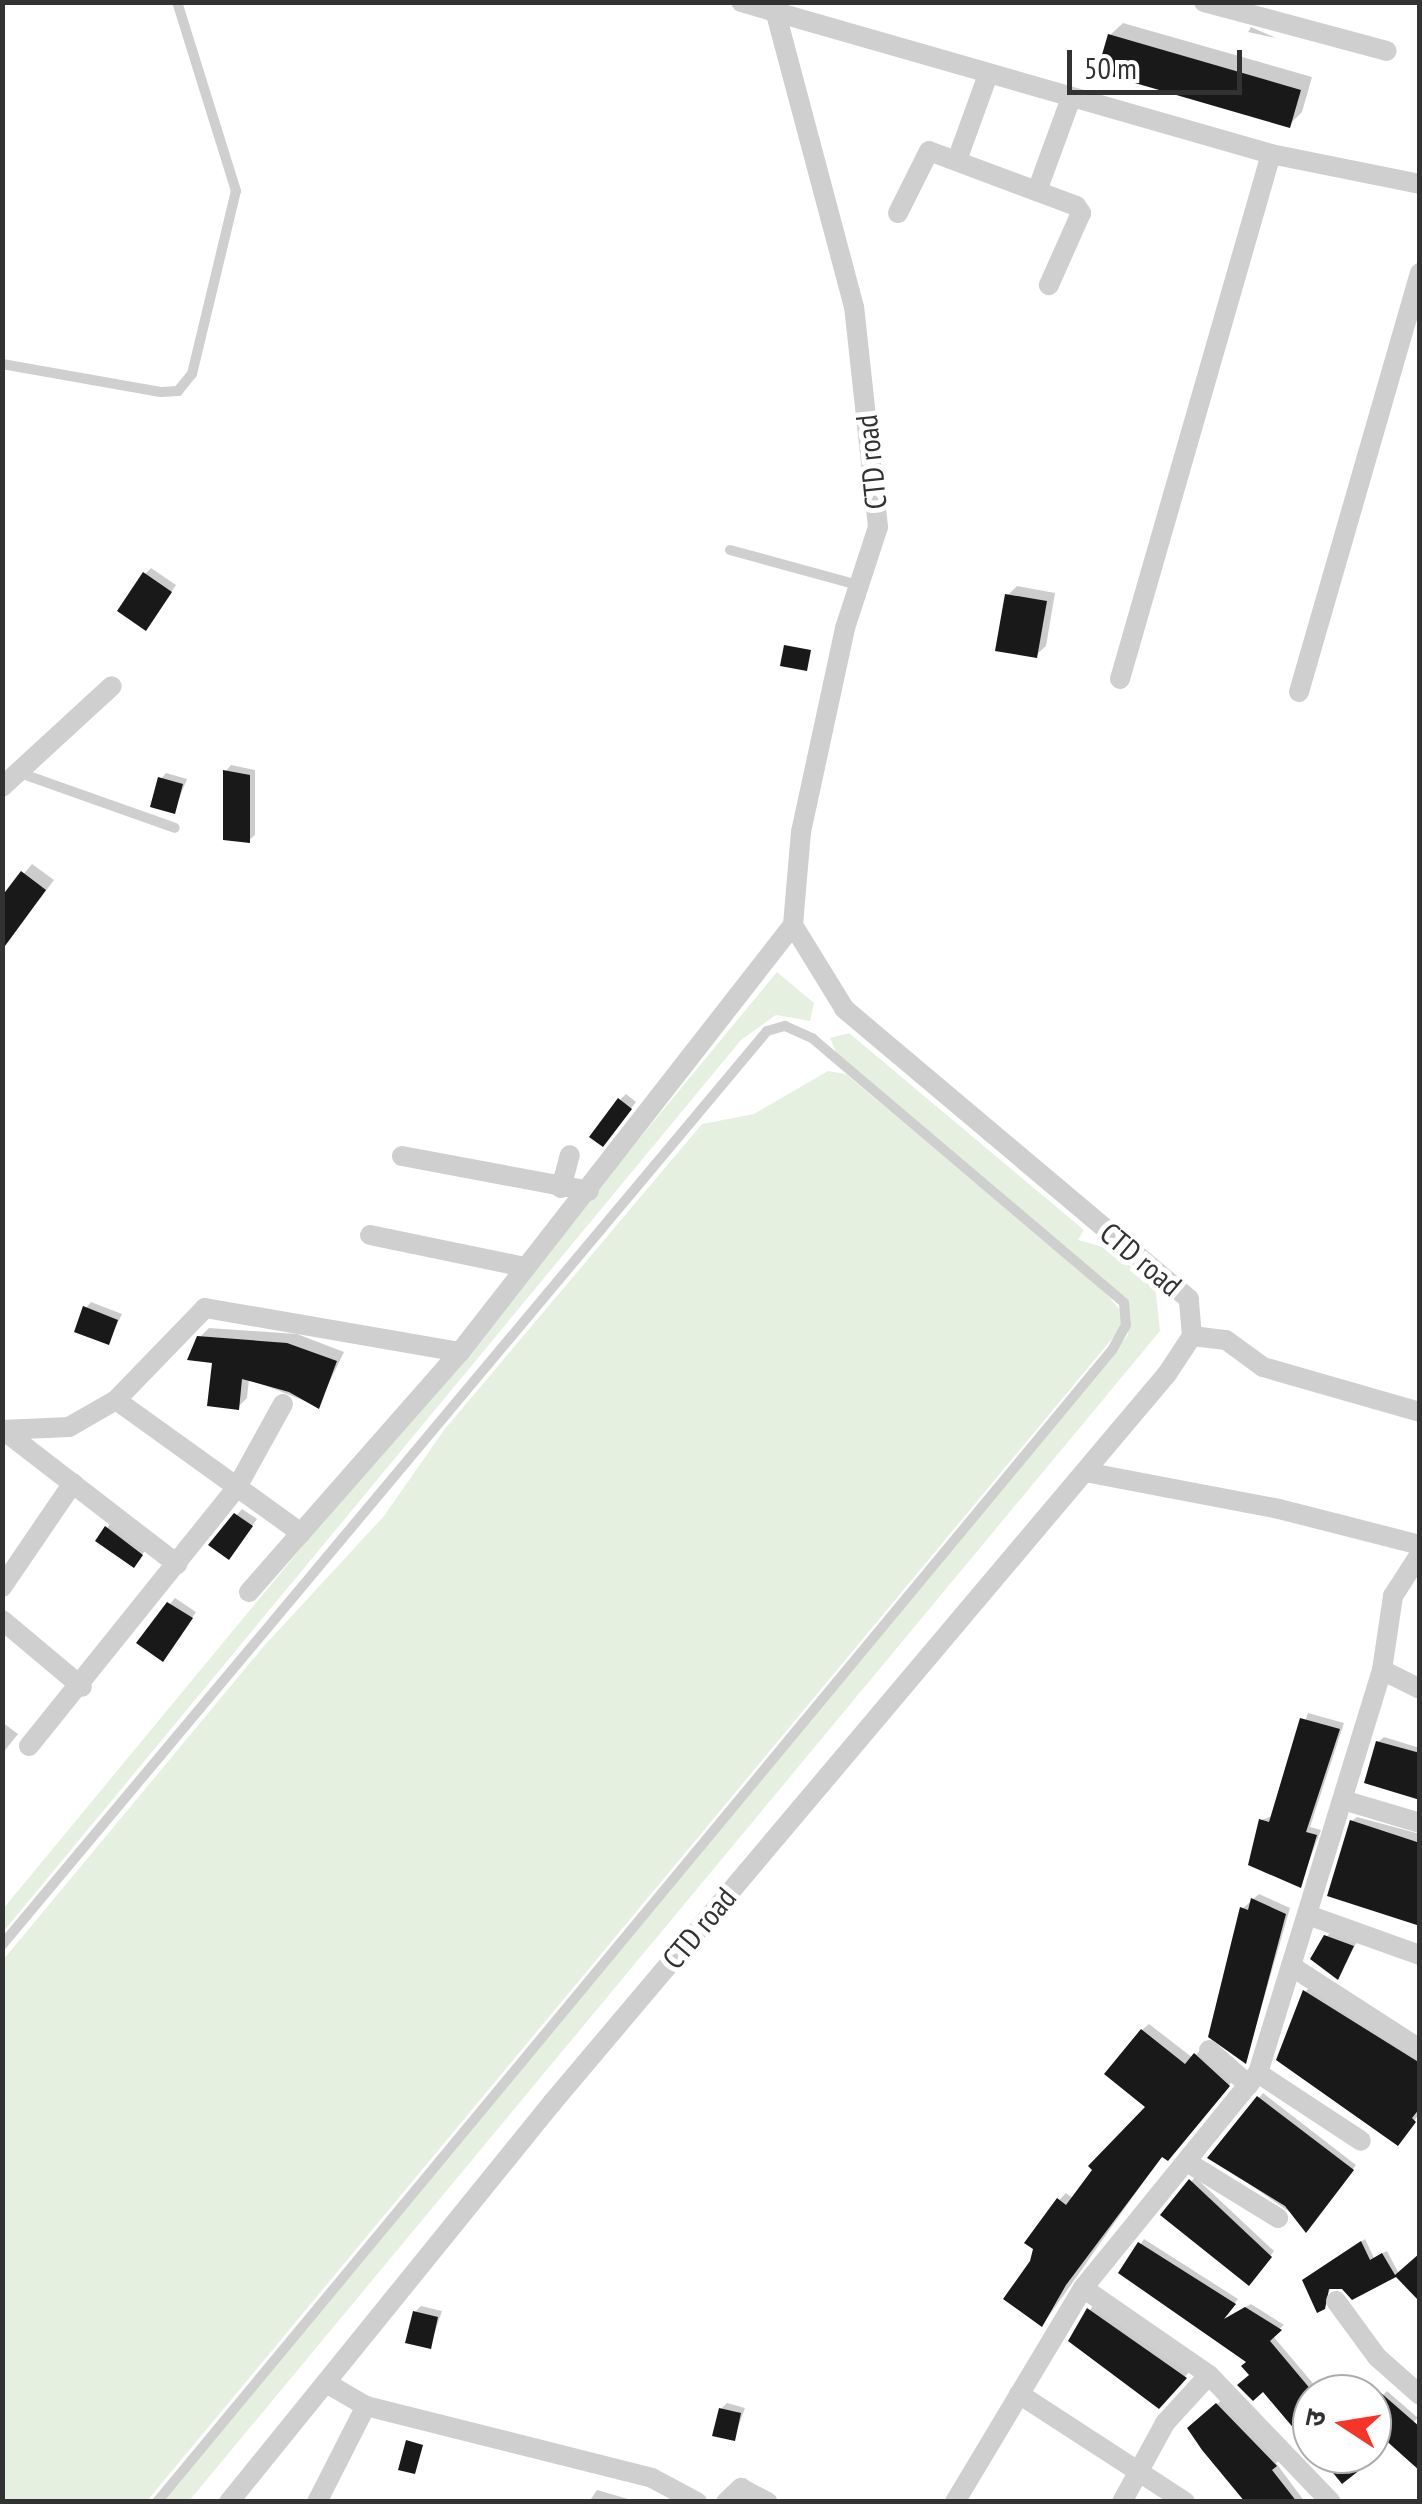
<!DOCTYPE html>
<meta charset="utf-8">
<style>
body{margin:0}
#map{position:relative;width:1422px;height:2504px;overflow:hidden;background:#fff;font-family:"PT Sans Narrow","Noto Sans Devanagari",sans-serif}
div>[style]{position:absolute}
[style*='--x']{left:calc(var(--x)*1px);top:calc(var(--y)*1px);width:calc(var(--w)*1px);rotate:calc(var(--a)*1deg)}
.green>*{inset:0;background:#e6f0e0}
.shadow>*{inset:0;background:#0003}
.building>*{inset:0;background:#191919}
.lane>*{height:10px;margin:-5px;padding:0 5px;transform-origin:5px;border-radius:5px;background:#cfcfcf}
.street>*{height:20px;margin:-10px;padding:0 10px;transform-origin:10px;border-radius:10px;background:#cfcfcf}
span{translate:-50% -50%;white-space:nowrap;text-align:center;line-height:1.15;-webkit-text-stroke:10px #fff;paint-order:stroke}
.street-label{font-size:30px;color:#323232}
.frame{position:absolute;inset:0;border:5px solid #323232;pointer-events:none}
.north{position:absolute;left:1292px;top:2374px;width:100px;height:100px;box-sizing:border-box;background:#fff;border:2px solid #adadad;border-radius:50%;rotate:282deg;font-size:28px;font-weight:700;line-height:40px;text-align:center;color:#323232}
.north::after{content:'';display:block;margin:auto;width:35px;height:45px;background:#f73427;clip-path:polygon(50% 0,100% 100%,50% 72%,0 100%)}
.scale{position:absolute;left:1067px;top:50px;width:175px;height:45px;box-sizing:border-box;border:5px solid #323232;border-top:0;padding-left:12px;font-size:30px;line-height:35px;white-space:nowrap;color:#323232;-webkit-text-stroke:8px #fff;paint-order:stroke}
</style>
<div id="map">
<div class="green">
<i style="clip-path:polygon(777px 972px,814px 1003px,810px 1021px,776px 1015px,741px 1040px,3px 1932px,3px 1909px)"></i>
<i style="clip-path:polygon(849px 1033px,1084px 1230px,1078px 1240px,1107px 1248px,1155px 1285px,1160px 1331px,189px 2501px,162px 2502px,1128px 1335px,1129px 1302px,836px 1052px,830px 1038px)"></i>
<i style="clip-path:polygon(828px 1071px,846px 1074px,1102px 1289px,1121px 1311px,1121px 1328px,147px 2501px,3px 2502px,3px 1960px,264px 1646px,384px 1516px,444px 1430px,702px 1124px,754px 1114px)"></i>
</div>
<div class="shadow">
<i style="clip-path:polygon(1123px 23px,1312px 77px,1302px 112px,1289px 125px,1110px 35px)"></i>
<i style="clip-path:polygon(1251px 27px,1276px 38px,1248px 32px)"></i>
<i style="clip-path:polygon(151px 568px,176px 585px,151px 622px,145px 574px)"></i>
<i style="clip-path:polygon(1017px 586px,1055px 593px,1046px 646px,1036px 655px,1008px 595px)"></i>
<i style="clip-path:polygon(231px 765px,255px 770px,255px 835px,249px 840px,226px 771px)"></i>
<i style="clip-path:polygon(166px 773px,187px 779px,174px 811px,161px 779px)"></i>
<i style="clip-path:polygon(32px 864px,54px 880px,2px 950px,2px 900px)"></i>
<i style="clip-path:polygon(626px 1094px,636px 1102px,608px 1138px,620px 1100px)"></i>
<i style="clip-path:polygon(91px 1302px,122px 1314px,108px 1343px,86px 1308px)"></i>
<i style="clip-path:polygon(209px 1328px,297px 1334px,344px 1352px,318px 1406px,249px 1379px,247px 1398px,238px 1407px,199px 1338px)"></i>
<i style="clip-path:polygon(242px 1509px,257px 1519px,234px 1551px,212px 1545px)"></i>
<i style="clip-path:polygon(112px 1522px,147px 1548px,139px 1559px,107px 1528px)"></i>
<i style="clip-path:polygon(175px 1598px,196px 1612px,168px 1654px,139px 1642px)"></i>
<i style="clip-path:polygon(1308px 1713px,1344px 1723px,1310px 1827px,1321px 1830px,1300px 1885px,1261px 1820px,1273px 1816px)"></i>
<i style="clip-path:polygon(2px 1722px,18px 1734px,2px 1754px)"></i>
<i style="clip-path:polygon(1384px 1737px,1420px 1748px,1420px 1797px,1378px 1742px)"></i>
<i style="clip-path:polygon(1357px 1817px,1420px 1834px,1420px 1923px,1352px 1821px)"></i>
<i style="clip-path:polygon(1259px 1894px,1290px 1908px,1246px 2061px,1242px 1909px)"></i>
<i style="clip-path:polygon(1332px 1931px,1358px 1940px,1338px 1976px,1326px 1937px)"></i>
<i style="clip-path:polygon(1310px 1987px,1420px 2056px,1420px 2113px,1402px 2138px,1305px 1992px)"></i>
<i style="clip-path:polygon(1149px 2024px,1193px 2058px,1202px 2048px,1235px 2078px,1175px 2151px,1163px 2154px,1044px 2323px,1032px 2262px,1059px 2200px,1066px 2193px,1074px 2199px,1149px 2107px,1142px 2030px)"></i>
<i style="clip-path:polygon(1263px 2093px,1356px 2165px,1310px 2226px,1210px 2157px)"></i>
<i style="clip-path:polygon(1195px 2177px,1274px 2251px,1253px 2279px,1164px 2215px)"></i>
<i style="clip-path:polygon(1144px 2239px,1238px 2299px,1220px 2321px,1251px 2304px,1284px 2325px,1272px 2335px,1322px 2394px,1312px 2394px,1312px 2445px,1252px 2375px,1250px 2361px,1122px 2272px)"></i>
<i style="clip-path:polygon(1365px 2239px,1374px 2258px,1387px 2251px,1399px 2274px,1331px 2287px,1323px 2307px,1309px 2277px)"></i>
<i style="clip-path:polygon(1094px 2304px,1190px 2371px,1159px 2406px,1071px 2340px)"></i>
<i style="clip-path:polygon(421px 2306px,442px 2311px,430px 2346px,415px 2312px)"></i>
<i style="clip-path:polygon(1387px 2391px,1418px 2418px,1343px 2481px,1319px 2454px,1372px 2454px,1372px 2407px)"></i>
<i style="clip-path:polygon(1223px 2399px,1281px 2459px,1276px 2463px,1305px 2502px,1249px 2502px,1190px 2428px)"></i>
<i style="clip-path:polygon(727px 2403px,745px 2408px,734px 2438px,721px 2409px)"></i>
<i style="clip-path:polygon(597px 2490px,628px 2499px,627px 2502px,589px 2502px)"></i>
</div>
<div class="building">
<i style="clip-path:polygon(1108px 34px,1301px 90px,1290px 128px,1097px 72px)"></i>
<i style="clip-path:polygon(143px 572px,172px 592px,146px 631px,117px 611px)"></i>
<i style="clip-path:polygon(1005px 594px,1047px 601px,1037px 658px,995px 651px)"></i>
<i style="clip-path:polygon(784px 645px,811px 650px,807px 671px,780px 666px)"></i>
<i style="clip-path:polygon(223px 770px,250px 775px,250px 843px,223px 840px)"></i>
<i style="clip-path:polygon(158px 777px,183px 784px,175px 814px,150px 807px)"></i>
<i style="clip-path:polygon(21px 871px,46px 890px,2px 950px,2px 896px)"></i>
<i style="clip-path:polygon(618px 1098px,632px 1109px,603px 1147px,589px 1137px)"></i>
<i style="clip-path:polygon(83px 1306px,118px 1320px,109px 1345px,74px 1332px)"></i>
<i style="clip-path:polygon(197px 1336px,287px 1343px,337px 1361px,319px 1409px,289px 1392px,242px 1379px,239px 1410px,207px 1406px,212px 1363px,187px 1360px)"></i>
<i style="clip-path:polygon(234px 1513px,253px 1526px,229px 1560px,208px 1545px)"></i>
<i style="clip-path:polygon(105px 1526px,143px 1555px,134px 1568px,95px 1541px)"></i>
<i style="clip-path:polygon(167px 1602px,193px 1618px,163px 1662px,136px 1643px)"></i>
<i style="clip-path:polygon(1300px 1718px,1340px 1729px,1306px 1832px,1317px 1835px,1301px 1888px,1248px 1865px,1259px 1819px,1269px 1822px)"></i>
<i style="clip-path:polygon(1376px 1741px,1420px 1753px,1420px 1800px,1364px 1783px)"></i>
<i style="clip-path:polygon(1350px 1820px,1420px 1843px,1420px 1926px,1327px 1896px)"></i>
<i style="clip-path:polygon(1251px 1898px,1286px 1914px,1246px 2064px,1208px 2037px,1240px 1907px,1248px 1910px)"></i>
<i style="clip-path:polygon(1324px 1935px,1354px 1946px,1338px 1980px,1310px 1959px)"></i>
<i style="clip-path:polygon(1303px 1990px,1420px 2063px,1420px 2108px,1412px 2118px,1416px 2122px,1398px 2146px,1276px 2060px)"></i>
<i style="clip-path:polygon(1141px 2029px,1185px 2064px,1194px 2053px,1230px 2086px,1168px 2161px,1162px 2157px,1066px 2285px,1042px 2327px,1003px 2299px,1030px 2261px,1033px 2249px,1024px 2243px,1057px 2198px,1066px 2205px,1092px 2170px,1088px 2166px,1145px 2107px,1104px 2074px)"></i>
<i style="clip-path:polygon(1257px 2096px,1354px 2170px,1306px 2233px,1285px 2206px,1207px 2158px)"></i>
<i style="clip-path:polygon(1189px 2179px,1272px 2257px,1249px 2286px,1160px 2215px)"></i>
<i style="clip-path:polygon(1361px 2241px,1370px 2260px,1382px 2253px,1395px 2275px,1420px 2253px,1420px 2302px,1396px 2277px,1352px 2300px,1342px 2289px,1329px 2289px,1325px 2309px,1317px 2313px,1302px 2280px)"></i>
<i style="clip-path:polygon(1138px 2242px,1236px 2304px,1224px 2319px,1245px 2307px,1282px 2330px,1270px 2341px,1312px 2391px,1312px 2450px,1263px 2392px,1253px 2401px,1237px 2385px,1249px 2375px,1241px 2366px,1246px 2362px,1118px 2273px)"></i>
<i style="clip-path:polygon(1087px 2308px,1187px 2378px,1159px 2409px,1068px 2341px)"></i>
<i style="clip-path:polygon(413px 2311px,438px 2317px,431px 2349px,405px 2343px)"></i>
<i style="clip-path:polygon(1381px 2393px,1420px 2427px,1420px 2471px,1372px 2428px,1372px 2403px)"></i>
<i style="clip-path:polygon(1216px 2403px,1277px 2466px,1272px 2470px,1297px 2502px,1245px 2502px,1202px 2450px,1187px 2428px)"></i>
<i style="clip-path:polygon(719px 2408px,741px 2413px,735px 2441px,712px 2436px)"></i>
<i style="clip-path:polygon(406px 2440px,423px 2445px,415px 2474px,398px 2470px)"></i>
<i style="clip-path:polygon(1318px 2454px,1380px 2454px,1342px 2484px)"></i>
</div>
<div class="lane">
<i style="--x:2;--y:364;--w:161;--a:10"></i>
<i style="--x:161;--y:392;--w:17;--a:-3"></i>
<i style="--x:178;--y:391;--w:22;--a:-51"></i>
<i style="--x:192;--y:374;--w:188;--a:-76.5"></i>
<i style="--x:236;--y:191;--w:198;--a:-107.3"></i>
<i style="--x:730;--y:550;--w:133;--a:15.3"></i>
<i style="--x:20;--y:773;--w:164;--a:19.5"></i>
<i style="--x:2;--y:1945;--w:1192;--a:-50.07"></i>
<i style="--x:767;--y:1031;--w:19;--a:-16"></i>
<i style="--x:785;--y:1026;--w:30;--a:24"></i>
<i style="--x:812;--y:1038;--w:409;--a:40.3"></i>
<i style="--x:1124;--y:1303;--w:22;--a:85"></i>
<i style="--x:1126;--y:1325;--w:29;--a:119"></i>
<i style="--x:1112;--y:1350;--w:1496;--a:129.66"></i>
</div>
<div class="street">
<i style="--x:741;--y:2;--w:551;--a:16"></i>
<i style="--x:1271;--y:154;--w:152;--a:11.4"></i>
<i style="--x:1204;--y:2;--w:189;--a:15"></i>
<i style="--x:957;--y:160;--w:90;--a:-70"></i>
<i style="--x:1037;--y:191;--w:99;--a:-69.9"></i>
<i style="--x:898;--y:213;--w:69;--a:-63.4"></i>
<i style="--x:929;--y:151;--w:157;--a:20.5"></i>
<i style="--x:1076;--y:206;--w:9;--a:54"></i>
<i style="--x:1081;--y:213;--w:79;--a:114"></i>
<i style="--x:1120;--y:679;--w:546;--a:-73.95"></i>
<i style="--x:1299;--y:692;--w:436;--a:-73.9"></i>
<i style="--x:2;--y:787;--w:149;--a:-42.6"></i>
<i style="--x:402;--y:1156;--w:190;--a:10.6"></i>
<i style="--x:561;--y:1188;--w:34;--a:-75"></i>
<i style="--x:370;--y:1235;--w:158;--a:11.7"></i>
<i style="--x:1192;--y:1336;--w:34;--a:7"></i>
<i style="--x:1226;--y:1340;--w:46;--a:36.1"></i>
<i style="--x:1263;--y:1367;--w:163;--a:16"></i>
<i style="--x:116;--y:1400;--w:228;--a:35.7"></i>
<i style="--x:2;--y:1430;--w:67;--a:-2.6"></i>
<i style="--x:69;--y:1427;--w:54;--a:-29.9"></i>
<i style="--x:116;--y:1400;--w:128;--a:-45.9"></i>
<i style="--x:205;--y:1308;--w:259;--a:9.8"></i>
<i style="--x:460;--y:1352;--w:541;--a:-52.05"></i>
<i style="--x:3;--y:1430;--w:220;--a:37.6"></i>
<i style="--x:1085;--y:1472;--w:197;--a:10.8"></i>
<i style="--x:1279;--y:1509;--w:146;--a:14.3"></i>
<i style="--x:2;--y:1587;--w:126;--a:-55.7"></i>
<i style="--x:249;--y:1592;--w:320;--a:-48.7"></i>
<i style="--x:2;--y:1620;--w:104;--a:39.9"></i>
<i style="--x:1382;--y:1670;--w:42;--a:26.6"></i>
<i style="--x:29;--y:1746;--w:330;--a:-51.2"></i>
<i style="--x:236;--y:1489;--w:97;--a:-61.1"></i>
<i style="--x:1343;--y:1800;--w:80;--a:16.6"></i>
<i style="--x:1308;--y:1915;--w:119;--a:19.7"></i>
<i style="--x:1291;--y:1966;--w:153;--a:32.8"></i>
<i style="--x:1209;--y:2050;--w:53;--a:41.2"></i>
<i style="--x:1258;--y:2073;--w:123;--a:33.4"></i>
<i style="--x:1187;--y:2162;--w:107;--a:31.6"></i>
<i style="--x:1083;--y:2288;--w:153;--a:34.6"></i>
<i style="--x:1209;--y:2375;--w:176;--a:46.2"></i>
<i style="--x:1336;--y:2301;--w:69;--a:53.8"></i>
<i style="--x:1377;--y:2357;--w:57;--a:41.5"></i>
<i style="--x:328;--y:2384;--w:44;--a:30.1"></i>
<i style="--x:366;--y:2406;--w:295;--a:14.1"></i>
<i style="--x:652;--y:2478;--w:51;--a:28.1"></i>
<i style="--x:1019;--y:2394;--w:198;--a:33"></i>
<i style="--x:229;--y:2502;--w:513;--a:-51.01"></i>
<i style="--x:552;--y:2103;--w:954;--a:-49.85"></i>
<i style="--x:1167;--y:1374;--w:45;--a:-56.7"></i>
<i style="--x:1192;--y:1336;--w:37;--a:-95"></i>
<i style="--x:1189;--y:1299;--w:451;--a:-139.9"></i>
<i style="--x:844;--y:1008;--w:97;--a:-121.6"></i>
<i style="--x:793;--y:925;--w:93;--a:-85.1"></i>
<i style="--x:801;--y:832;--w:209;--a:-77.8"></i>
<i style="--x:845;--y:628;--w:106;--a:-71.9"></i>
<i style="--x:878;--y:527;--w:221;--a:-96.2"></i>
<i style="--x:854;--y:307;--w:316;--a:-104.9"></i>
<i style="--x:317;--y:2502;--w:108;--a:-63"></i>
<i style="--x:726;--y:2502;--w:21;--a:-43"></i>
<i style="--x:741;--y:2488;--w:30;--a:28"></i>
<i style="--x:955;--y:2502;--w:249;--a:-59.1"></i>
<i style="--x:1083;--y:2288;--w:277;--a:-50.9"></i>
<i style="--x:1258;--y:2073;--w:422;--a:-72.9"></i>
<i style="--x:1382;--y:1670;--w:75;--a:-81.5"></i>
<i style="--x:1393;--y:1596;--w:50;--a:-57.3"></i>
<i style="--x:1122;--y:2502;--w:90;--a:-61.4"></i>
<i style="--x:1165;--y:2423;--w:65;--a:-47.5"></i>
</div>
<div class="street-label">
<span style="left:871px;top:462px;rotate:-96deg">CTD road</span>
<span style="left:1141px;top:1259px;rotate:40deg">CTD road</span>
<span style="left:699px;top:1928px;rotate:-50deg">CTD road</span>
</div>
<div class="frame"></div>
<div class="north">उ</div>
<div class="scale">50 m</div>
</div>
